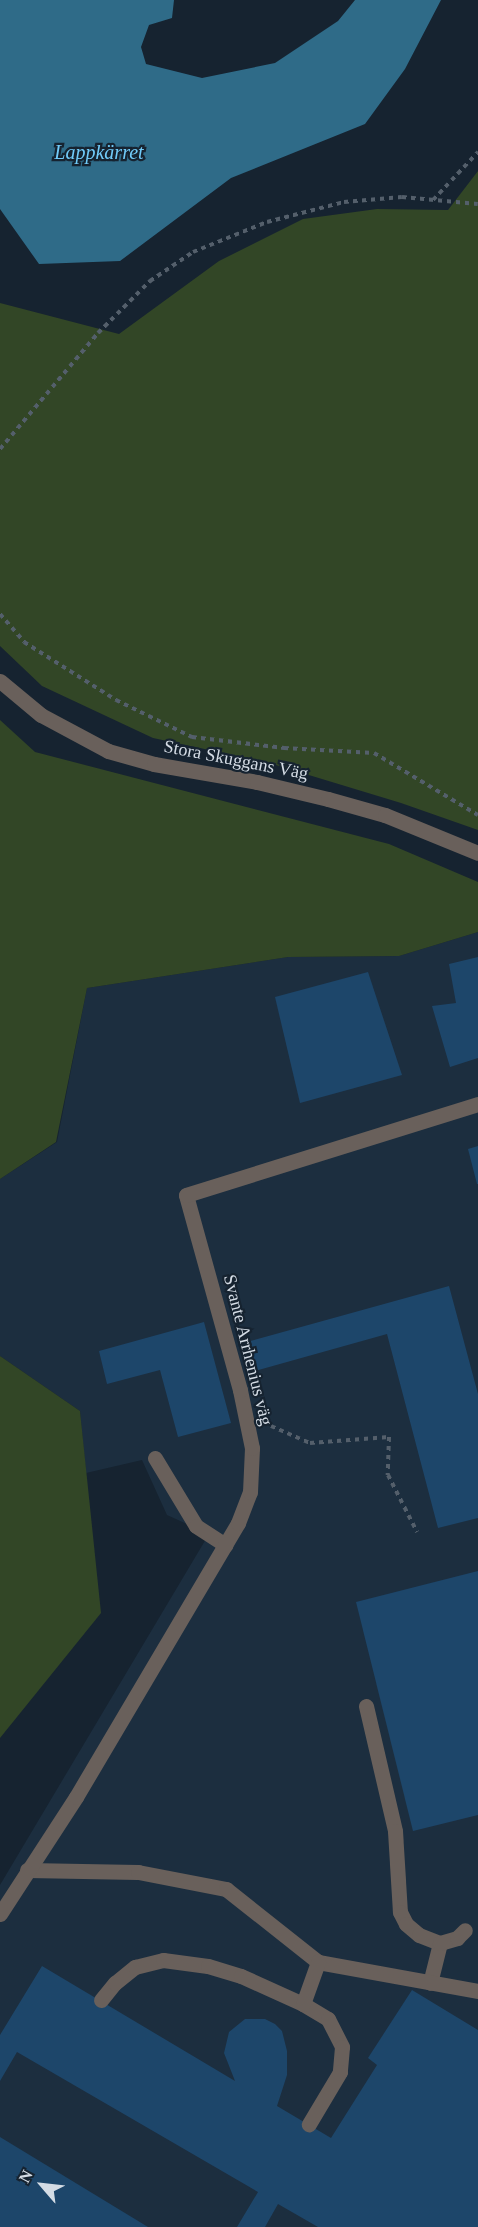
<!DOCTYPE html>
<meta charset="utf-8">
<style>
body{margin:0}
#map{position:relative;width:478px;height:2227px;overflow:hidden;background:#162330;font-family:Georgia,serif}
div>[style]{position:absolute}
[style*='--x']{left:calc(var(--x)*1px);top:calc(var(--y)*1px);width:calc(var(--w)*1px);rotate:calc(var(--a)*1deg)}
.built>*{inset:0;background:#1c2e3f}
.green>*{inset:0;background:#324626}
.water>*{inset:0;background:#2f6b88}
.building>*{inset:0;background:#1d466a}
.path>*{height:4px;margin-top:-2px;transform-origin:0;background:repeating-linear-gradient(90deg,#545f6b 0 4.5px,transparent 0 9px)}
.minor>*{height:15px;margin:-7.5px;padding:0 7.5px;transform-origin:7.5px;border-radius:7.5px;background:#69605b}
span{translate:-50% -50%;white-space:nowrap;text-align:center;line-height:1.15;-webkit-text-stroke:4.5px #162330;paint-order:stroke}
.street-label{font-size:18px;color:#d4dce5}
.water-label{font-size:20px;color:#71cbf9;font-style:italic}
.north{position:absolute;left:12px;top:2155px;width:60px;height:60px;-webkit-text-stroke:4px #162330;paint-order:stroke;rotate:298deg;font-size:16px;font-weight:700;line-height:24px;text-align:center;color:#d4dce5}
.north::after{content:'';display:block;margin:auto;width:21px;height:27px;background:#d4dce5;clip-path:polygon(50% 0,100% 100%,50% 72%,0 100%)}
</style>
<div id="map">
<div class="built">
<i style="clip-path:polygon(478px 932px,478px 2227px,0 2227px,0 1885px,209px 1534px,167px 1515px,142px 1460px,86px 1473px,80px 1411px,0 1356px,0 1179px,57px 1142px,87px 988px,288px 957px,399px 956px)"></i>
</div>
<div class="green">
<i style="clip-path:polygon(478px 171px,478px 830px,401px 803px,266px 762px,153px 738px,42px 686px,0 646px,0 303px,119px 334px,219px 261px,303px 219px,377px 209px,448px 210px)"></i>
<i style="clip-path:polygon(0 720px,35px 752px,389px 844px,478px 882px,478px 932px,399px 956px,288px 957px,87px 988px,56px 1142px,0 1179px)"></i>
<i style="clip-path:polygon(0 1356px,80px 1411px,101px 1613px,0 1738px)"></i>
</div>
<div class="water">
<i style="clip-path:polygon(0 0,174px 0,172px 18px,149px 25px,141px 47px,146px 64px,202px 78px,275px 63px,338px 21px,355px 0,441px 0,405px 69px,365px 124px,231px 178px,120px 261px,39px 264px,0 209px)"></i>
</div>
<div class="building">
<i style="clip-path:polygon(478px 957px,478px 1058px,450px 1067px,432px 1006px,456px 1003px,449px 964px)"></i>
<i style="clip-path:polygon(368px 972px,402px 1075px,300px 1103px,275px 997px)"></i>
<i style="clip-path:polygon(478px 1146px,478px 1184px,477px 1184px,468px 1149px)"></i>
<i style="clip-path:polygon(449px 1286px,478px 1394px,478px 1518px,438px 1528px,387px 1334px,251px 1372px,243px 1343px)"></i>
<i style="clip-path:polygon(204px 1322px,231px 1423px,178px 1437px,160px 1370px,107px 1384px,99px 1351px)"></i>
<i style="clip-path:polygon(478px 1571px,478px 1815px,413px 1831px,356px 1602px)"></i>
<i style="clip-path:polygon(42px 1966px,235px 2081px,224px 2053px,229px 2032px,245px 2019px,265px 2019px,275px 2024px,282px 2031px,287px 2051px,287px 2075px,277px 2106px,331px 2138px,377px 2065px,368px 2058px,412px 1990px,478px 2030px,478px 2227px,318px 2227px,278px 2204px,265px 2227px,237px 2227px,258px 2192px,17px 2052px,0 2081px,0 2035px)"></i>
<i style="clip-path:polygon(0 2137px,148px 2227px,0 2227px)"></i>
</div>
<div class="path">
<i style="--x:433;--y:200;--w:66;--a:-46.8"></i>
<i style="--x:0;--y:449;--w:152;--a:-49.8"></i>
<i style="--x:98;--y:333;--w:74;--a:-45"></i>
<i style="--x:150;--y:281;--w:52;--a:-34"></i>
<i style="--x:193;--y:252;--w:80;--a:-22.1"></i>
<i style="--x:267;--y:222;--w:80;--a:-14.6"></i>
<i style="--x:344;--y:202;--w:58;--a:-4.9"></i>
<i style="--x:402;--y:197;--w:76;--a:5.3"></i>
<i style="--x:0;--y:614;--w:37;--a:49"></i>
<i style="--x:24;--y:642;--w:109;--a:32.2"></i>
<i style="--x:116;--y:700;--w:85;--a:26"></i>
<i style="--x:192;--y:737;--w:93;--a:6.8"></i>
<i style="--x:284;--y:748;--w:90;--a:3.2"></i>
<i style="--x:374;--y:753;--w:121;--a:30.8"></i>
<i style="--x:271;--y:1426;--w:43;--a:23.6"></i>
<i style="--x:310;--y:1443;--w:79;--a:-4.3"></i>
<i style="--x:389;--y:1437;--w:38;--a:92"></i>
<i style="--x:388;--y:1475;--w:64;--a:63"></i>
</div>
<div class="minor">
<i style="--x:0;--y:681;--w:53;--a:39.7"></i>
<i style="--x:41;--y:715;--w:76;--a:28.2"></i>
<i style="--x:108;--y:751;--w:48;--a:15.8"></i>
<i style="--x:154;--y:764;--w:105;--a:9.9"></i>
<i style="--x:257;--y:782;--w:73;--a:13.5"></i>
<i style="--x:328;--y:799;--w:59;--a:15.7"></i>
<i style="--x:385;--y:815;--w:100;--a:22.2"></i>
<i style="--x:155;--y:1458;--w:79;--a:58.9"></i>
<i style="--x:196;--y:1526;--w:35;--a:33"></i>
<i style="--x:366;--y:1706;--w:128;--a:76.9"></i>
<i style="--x:395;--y:1831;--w:81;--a:86.5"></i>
<i style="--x:400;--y:1912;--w:13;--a:63"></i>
<i style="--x:406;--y:1924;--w:17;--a:40"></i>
<i style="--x:419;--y:1935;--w:22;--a:21"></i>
<i style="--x:440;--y:1943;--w:41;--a:104"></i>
<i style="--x:27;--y:1870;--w:111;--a:1"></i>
<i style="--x:138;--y:1872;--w:90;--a:10.9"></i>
<i style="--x:226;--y:1889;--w:117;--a:38.4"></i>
<i style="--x:318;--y:1962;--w:163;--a:10.3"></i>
<i style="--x:0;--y:1914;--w:140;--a:-57"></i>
<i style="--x:76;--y:1797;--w:318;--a:-59.4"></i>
<i style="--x:238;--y:1523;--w:33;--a:-69"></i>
<i style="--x:250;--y:1492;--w:44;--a:-87.4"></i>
<i style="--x:252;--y:1448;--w:59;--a:-101.7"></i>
<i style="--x:240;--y:1390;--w:202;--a:-105.5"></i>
<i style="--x:186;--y:1195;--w:306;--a:-17.3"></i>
<i style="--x:440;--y:1943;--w:18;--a:-16"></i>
<i style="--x:457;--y:1938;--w:11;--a:-45"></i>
<i style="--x:101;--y:2000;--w:22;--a:-51"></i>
<i style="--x:115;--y:1983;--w:26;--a:-39"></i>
<i style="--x:135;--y:1967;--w:29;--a:-14"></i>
<i style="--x:163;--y:1960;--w:45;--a:7.6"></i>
<i style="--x:208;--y:1966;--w:34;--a:17"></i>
<i style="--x:241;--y:1976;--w:68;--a:24.3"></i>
<i style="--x:303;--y:2004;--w:29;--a:31"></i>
<i style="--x:328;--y:2019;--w:31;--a:63"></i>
<i style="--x:342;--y:2047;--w:25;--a:95"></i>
<i style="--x:340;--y:2072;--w:61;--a:120.8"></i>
<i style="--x:303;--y:2004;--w:45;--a:-70.3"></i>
</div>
<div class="street-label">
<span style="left:236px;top:760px;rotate:11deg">Stora Skuggans Väg</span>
<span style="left:248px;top:1350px;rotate:76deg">Svante Arrhenius väg</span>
</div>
<div class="water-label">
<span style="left:99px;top:152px">Lappkärret</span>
</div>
<div class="north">N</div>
</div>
